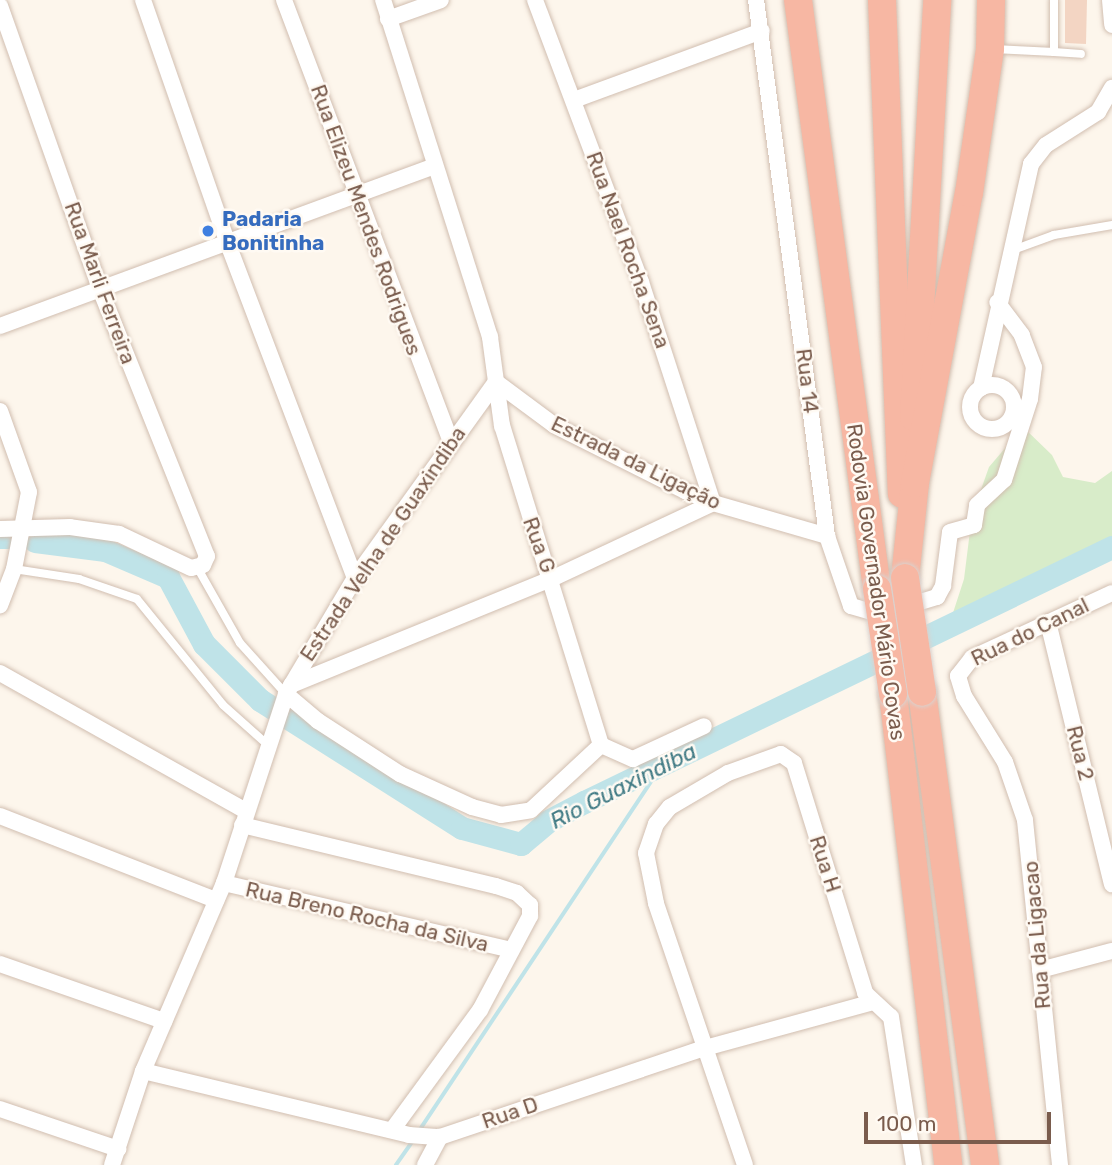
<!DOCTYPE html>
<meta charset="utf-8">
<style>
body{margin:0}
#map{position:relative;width:1112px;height:1165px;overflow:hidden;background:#fdf6ec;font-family:Rubik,sans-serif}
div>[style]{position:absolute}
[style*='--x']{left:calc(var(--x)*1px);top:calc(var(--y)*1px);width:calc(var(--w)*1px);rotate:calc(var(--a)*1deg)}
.green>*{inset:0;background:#d8ecc9}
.stream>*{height:3.5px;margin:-1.75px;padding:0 1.75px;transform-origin:1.75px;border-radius:1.75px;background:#bfe3e8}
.river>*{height:23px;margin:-11.5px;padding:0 11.5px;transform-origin:11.5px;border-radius:11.5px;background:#bfe3e8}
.building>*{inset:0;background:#f3d5c3}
.roads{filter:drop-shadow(0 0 2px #d1beb0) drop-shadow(0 0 2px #d1beb0)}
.lane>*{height:8px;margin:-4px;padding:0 4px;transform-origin:4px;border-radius:4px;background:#fff}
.street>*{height:16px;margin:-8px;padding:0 8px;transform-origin:8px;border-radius:8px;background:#fff}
.street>.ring{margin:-8px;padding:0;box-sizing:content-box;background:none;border:16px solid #fff;border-radius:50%}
.highway>*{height:28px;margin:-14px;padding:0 14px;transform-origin:14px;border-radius:14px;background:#f7b7a3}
.bridges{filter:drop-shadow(0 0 2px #dad1cd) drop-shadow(0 0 2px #dad1cd)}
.highway-bridge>*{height:28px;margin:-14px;padding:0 14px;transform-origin:14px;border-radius:14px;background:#f7b7a3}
.dots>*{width:19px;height:19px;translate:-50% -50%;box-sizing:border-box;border:4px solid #fffaf3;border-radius:50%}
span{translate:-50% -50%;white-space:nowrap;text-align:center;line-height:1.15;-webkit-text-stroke:5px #fffaf3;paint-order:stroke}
.shop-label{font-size:21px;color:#366cbe;font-weight:700}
.left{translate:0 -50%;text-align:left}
.street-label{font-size:21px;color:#7a5c4d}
.water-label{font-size:23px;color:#437c86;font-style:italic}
.scale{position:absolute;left:864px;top:1112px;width:187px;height:32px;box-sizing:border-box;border:4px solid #7a5c4d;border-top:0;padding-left:9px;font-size:21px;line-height:24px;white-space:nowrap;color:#7a5c4d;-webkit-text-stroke:5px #fffaf3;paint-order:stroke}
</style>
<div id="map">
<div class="green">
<i style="clip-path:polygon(1023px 427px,1052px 455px,1063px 477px,1095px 483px,1112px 471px,1112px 547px,980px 611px,951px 619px,964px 579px,972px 515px,989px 467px)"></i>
</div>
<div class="stream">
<i style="--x:419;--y:1131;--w:441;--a:-56.4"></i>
<i style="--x:396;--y:1165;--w:29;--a:-55"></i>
</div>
<div class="river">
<i style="--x:0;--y:537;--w:7;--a:0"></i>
<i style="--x:35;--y:541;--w:71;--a:7.3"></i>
<i style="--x:105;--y:550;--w:69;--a:23.2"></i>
<i style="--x:168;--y:577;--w:76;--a:61.8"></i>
<i style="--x:204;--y:644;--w:79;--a:45"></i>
<i style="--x:260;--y:700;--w:239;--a:32.4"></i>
<i style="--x:462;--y:828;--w:61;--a:15.2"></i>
<i style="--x:521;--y:844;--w:35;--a:-40"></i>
<i style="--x:548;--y:821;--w:41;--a:-27.8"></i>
<i style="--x:584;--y:802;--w:586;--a:-25.78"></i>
</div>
<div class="building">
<i style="clip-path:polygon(1065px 0,1087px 0,1086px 44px,1065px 43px)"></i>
</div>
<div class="roads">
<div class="lane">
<i style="--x:994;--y:49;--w:60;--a:2.9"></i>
<i style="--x:1054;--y:52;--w:52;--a:-90"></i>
<i style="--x:1054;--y:52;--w:27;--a:4"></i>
<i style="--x:1013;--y:250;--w:44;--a:-20.1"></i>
<i style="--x:1054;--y:235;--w:59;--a:-9.8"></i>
<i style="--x:197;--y:567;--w:87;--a:60.5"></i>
<i style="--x:240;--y:643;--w:69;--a:48"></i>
<i style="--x:14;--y:569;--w:66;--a:8.7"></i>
<i style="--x:79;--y:579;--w:61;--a:19"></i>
<i style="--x:137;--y:599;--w:136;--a:50.9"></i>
<i style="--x:223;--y:705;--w:62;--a:41.7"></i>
</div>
<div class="street">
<i style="--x:143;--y:0;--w:258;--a:70.8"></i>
<i style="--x:228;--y:244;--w:357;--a:69.2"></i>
<i style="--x:284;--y:0;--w:470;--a:69.3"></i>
<i style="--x:535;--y:0;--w:301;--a:69.4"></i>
<i style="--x:641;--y:282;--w:232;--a:72"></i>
<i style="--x:756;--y:0;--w:541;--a:82.45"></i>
<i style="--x:827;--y:536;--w:74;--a:71.1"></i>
<i style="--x:851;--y:606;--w:19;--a:16"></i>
<i style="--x:869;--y:611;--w:28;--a:-4"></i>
<i style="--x:897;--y:609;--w:42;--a:-16.7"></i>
<i style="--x:937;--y:597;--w:13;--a:-61"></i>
<i style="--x:943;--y:586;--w:54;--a:-82.6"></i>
<i style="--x:950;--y:532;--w:25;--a:-16"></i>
<i style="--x:974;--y:525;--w:20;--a:-81"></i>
<i style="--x:977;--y:505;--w:37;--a:-43"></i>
<i style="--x:1004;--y:480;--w:85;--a:-72.2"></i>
<i style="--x:1030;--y:399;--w:32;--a:-83"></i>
<i style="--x:1034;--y:367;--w:34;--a:-111"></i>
<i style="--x:1022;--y:335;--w:41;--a:-127.1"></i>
<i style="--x:1110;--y:0;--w:25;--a:85"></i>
<i style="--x:0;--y:6;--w:300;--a:70.5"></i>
<i style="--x:100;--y:289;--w:288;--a:68.2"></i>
<i style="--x:207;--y:556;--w:10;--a:114"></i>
<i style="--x:203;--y:565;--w:12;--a:166"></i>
<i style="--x:191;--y:568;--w:80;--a:-154.7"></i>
<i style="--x:119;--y:534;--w:49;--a:-171.9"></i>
<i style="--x:70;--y:527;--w:70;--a:178.4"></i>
<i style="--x:388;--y:19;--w:56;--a:-19.7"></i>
<i style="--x:574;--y:100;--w:200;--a:-20.2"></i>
<i style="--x:0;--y:326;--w:461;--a:-20.2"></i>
<i style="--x:496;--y:382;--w:72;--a:36.6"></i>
<i style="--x:554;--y:425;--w:147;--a:26.7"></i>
<i style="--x:685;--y:491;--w:30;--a:23"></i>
<i style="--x:713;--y:503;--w:119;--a:16.1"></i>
<i class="ring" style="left:970px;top:385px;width:28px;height:28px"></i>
<i style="--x:981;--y:388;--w:230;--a:-77.4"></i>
<i style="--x:1031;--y:164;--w:24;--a:-52"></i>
<i style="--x:1046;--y:145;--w:62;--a:-32.4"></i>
<i style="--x:1098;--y:112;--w:28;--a:-60"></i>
<i style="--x:0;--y:411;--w:86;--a:70.3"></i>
<i style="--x:29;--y:492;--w:78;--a:101"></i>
<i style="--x:14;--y:569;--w:39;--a:111"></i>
<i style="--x:1048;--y:622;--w:270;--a:76.3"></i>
<i style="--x:0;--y:673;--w:282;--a:29.3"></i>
<i style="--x:291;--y:685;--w:281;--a:-22.2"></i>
<i style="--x:551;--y:579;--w:179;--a:-25.1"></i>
<i style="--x:286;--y:694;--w:42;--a:40.2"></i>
<i style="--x:318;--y:721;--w:98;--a:32.9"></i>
<i style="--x:400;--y:774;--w:79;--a:24.6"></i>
<i style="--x:472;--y:807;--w:30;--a:15"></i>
<i style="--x:501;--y:815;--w:30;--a:-9"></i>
<i style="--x:531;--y:810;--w:96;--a:-42.9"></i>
<i style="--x:601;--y:745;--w:334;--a:-107.2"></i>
<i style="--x:502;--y:426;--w:90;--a:-97.7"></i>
<i style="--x:490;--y:337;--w:354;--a:-107.6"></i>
<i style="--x:601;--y:745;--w:35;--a:24"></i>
<i style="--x:633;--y:759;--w:78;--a:-24.9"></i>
<i style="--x:0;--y:816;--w:232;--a:21.3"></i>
<i style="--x:242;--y:825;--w:261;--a:13.5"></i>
<i style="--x:496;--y:886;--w:22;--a:18"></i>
<i style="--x:517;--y:893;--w:18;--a:43"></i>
<i style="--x:530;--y:905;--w:11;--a:90"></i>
<i style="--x:530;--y:916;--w:106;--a:118"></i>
<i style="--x:480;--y:1010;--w:147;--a:126.2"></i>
<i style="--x:224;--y:883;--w:295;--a:13.1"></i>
<i style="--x:0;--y:964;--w:174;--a:19.2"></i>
<i style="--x:1040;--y:970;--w:74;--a:-14.8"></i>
<i style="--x:143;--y:1071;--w:274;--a:13.5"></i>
<i style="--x:409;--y:1135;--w:31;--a:4"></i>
<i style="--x:440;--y:1137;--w:280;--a:-18.6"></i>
<i style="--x:705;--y:1048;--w:174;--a:-15.3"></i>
<i style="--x:0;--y:1109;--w:125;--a:18.7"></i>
<i style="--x:112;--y:1165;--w:99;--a:-71.7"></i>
<i style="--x:143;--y:1071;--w:205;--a:-66.7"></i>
<i style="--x:224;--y:883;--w:199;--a:-71.8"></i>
<i style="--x:286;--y:694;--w:135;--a:-59.3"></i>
<i style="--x:355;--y:578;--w:241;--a:-54.3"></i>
<i style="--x:425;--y:1165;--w:32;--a:-62"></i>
<i style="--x:745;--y:1165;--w:277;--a:-108.8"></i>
<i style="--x:656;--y:903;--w:51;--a:-101.3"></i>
<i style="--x:646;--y:853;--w:31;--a:-71"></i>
<i style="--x:656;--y:824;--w:22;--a:-51"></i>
<i style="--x:670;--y:807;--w:67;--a:-30.4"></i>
<i style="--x:728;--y:773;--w:56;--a:-19.7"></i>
<i style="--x:781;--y:754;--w:16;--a:35"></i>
<i style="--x:794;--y:763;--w:241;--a:72.8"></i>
<i style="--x:865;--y:993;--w:35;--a:43"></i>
<i style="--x:891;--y:1017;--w:150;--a:81.2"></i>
<i style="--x:1060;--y:1165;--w:347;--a:-95.8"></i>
<i style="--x:1025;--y:820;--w:61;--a:-109"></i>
<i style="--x:1005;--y:762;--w:78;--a:-121.8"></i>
<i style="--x:964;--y:696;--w:21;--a:-107"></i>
<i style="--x:958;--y:676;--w:23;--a:-52"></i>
<i style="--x:972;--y:658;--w:154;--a:-24.9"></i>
</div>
<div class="highway">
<i style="--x:798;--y:0;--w:594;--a:82.36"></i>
<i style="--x:882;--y:0;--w:494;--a:87.7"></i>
<i style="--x:914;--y:417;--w:418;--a:-86.8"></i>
<i style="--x:905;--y:578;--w:96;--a:-84"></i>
<i style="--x:915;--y:483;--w:295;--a:-79.5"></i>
<i style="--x:969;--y:193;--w:146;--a:-81.7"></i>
<i style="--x:990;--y:49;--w:49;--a:-88.8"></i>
<i style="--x:922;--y:692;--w:477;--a:82.4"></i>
<i style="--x:893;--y:694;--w:474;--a:83.3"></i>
</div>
</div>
<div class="bridges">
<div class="highway-bridge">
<i style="--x:905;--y:578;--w:115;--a:81.5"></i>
<i style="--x:877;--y:589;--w:106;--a:81.3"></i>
</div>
</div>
<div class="dots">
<i style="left:208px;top:231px;background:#3f7fe0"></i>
</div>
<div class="shop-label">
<span class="left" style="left:222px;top:231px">Padaria<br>Bonitinha</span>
</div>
<div class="street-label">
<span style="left:366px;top:220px;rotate:70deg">Rua Elizeu Mendes Rodrigues</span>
<span style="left:628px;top:250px;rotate:70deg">Rua Nael Rocha Sena</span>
<span style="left:100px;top:283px;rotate:70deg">Rua Marli Ferreira</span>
<span style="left:807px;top:381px;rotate:83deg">Rua 14</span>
<span style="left:636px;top:463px;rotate:26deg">Estrada da Ligação</span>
<span style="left:383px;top:544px;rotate:-56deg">Estrada Velha de Guaxindiba</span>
<span style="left:539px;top:545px;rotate:70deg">Rua G</span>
<span style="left:876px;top:582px;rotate:82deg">Rodovia Governador Mário Covas</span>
<span style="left:1030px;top:632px;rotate:-26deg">Rua do Canal</span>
<span style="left:1080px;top:753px;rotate:76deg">Rua 2</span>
<span style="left:825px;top:864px;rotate:72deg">Rua H</span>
<span style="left:367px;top:917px;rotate:13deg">Rua Breno Rocha da Silva</span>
<span style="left:1037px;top:935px;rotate:-95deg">Rua da Ligacao</span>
<span style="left:510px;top:1113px;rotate:-19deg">Rua D</span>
</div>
<div class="water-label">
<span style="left:623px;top:786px;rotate:-27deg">Rio Guaxindiba</span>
</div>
<div class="scale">100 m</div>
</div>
